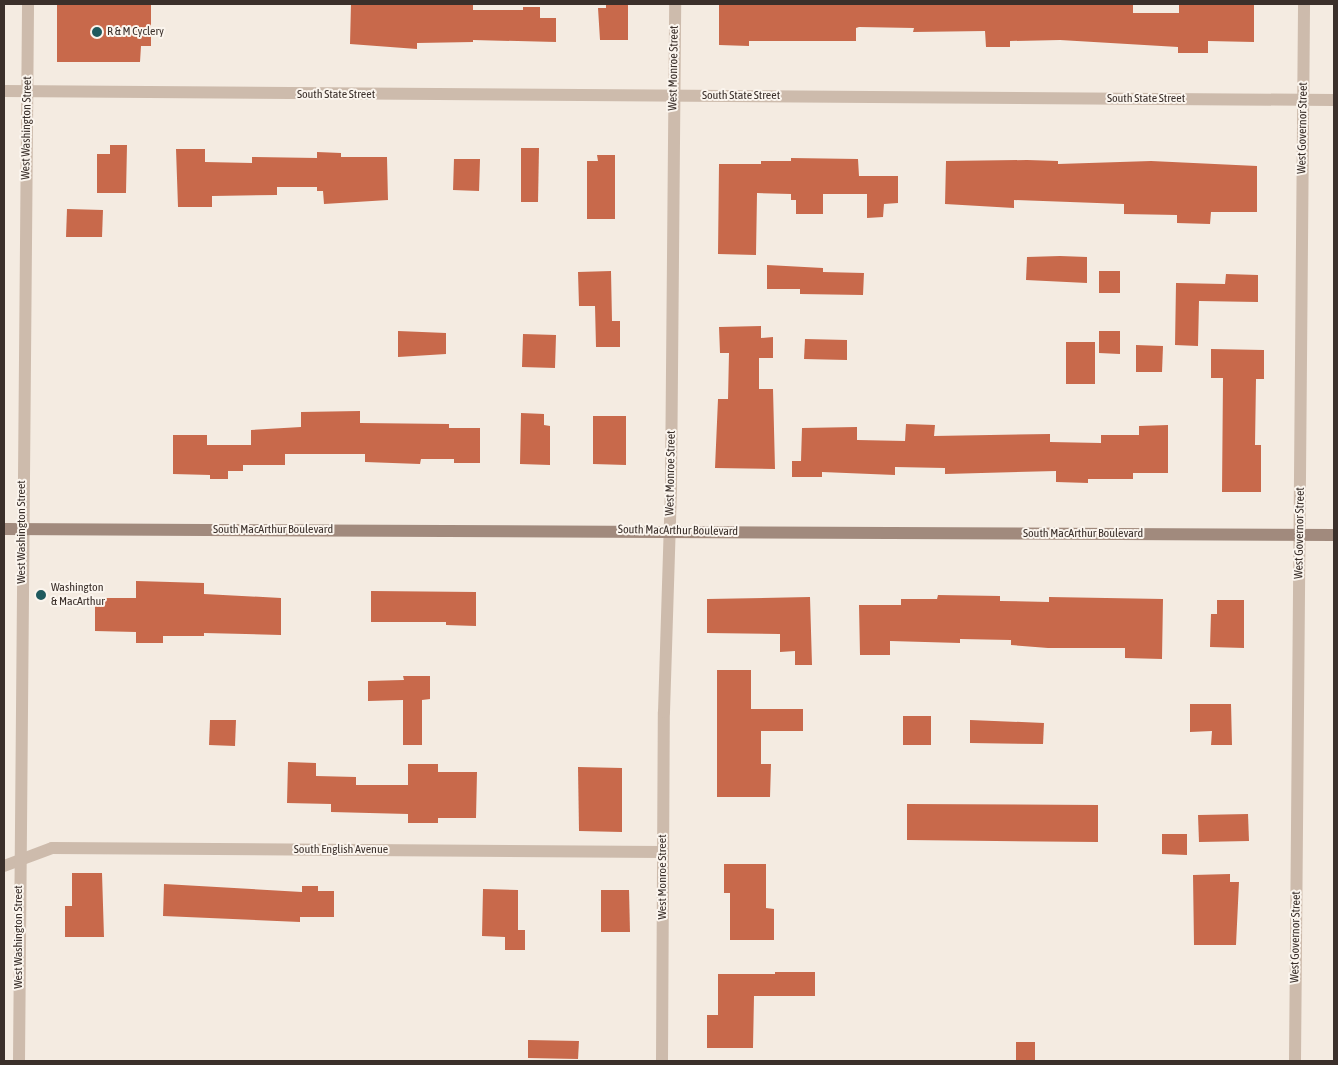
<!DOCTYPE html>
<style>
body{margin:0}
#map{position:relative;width:1338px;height:1065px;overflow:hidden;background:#f4ebe1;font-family:"Asap Condensed",sans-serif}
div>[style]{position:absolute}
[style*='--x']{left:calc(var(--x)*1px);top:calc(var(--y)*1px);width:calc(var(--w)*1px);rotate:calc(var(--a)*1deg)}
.building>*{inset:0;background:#c8694b}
.minor>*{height:12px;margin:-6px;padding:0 6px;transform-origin:6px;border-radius:6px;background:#cdbbac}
.tertiary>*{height:12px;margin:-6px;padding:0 6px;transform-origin:6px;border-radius:6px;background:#cdbbac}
.secondary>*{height:12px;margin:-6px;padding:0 6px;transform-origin:6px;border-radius:6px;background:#a18a7d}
.dots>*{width:14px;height:14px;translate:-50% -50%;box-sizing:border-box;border:2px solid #fbf5ee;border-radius:50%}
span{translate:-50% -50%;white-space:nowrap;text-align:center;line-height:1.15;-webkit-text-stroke:4px #fbf5ee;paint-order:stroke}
.poi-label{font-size:12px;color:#3b302b}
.left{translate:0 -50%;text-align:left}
.street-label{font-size:12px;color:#3b302b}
.frame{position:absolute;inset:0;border:5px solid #3b302b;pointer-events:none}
</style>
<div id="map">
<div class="building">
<i style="clip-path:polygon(57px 4px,151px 4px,151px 46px,141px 46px,140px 62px,57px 62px)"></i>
<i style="clip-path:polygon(351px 4px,473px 4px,473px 10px,523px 10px,523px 7px,540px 7px,540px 18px,556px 18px,556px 42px,473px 40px,473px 42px,417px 43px,417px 49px,350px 44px)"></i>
<i style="clip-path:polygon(606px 4px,628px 4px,628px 40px,600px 40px,598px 8px,606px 8px)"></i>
<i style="clip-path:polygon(719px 4px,1133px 4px,1133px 13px,1179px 13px,1179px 4px,1254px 4px,1254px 42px,1208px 41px,1208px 53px,1178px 53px,1178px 47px,1060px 40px,1010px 41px,1010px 47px,986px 47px,985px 31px,913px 32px,914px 28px,859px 27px,856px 28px,856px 41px,749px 41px,749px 46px,719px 45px)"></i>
<i style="clip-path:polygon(110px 145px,127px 145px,126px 193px,97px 193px,97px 154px,110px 154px)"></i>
<i style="clip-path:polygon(521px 148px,539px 148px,538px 202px,521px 202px)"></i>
<i style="clip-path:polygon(176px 149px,205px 149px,205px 162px,252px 163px,252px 157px,317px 158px,317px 152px,341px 153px,341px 157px,387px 157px,388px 200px,324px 204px,323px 191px,317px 191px,317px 187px,277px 187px,277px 195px,212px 196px,212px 207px,178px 207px)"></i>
<i style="clip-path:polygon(597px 155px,615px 155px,615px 219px,587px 219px,587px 161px,598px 161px)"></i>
<i style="clip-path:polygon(791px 158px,858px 159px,859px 176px,898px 176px,898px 203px,884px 204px,883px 217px,867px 218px,867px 194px,823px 194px,823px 214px,796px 214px,796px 200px,791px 200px,791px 194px,757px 193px,756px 255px,718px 254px,719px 164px,761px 164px,761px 161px,791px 161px)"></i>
<i style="clip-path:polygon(454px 159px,480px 159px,479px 191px,453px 190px)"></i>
<i style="clip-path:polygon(1027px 160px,1058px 161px,1058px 164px,1151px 161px,1257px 166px,1257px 212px,1211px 212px,1210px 224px,1177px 223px,1177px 215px,1124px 214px,1124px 204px,1014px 200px,1014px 208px,945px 204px,946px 161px)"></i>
<i style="clip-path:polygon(67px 209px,103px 210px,102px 237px,66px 237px)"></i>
<i style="clip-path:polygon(1060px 256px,1087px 257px,1087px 283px,1026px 280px,1027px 257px)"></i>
<i style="clip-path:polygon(767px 265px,823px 268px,823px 272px,864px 273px,863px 295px,800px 294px,800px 289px,767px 289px)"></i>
<i style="clip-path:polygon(611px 271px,612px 321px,620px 321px,620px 347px,596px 347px,595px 306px,579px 306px,578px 272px)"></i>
<i style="clip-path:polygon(1099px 271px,1120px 271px,1120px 293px,1099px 293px)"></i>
<i style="clip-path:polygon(1226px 274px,1258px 275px,1258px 302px,1199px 301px,1198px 346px,1175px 345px,1176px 283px,1225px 284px)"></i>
<i style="clip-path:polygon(761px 326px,761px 338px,773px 337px,773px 358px,759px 358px,759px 389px,773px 389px,775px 469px,715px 468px,718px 399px,728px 399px,729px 353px,720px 353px,719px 327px)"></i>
<i style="clip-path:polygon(398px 331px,446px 333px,446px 354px,398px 357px)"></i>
<i style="clip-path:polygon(1099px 331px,1120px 331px,1120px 354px,1099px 353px)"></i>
<i style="clip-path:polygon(523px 334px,556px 335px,555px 368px,522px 367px)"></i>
<i style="clip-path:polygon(805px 339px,847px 340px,847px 360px,804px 359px)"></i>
<i style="clip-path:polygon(1066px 342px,1095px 342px,1095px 384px,1066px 384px)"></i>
<i style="clip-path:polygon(1136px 345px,1163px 346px,1162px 372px,1136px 372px)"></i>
<i style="clip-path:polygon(1211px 349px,1264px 350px,1264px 379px,1256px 379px,1255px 445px,1261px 445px,1261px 492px,1222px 492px,1223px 378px,1211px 378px)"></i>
<i style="clip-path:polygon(360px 411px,360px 423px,449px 424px,449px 428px,480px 428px,480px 463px,454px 463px,454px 459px,421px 459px,420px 464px,365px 462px,365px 454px,285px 454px,285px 465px,243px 465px,243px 471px,228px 471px,228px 479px,210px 479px,210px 475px,173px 474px,173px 435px,207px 435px,207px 445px,251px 445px,251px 430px,301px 427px,301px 412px)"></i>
<i style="clip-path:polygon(521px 413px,544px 414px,544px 425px,550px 426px,550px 465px,520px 464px)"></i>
<i style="clip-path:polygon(593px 416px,626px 416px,626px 465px,593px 464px)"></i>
<i style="clip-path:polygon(906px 424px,935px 425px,934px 436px,1050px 434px,1050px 442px,1101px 443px,1101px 435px,1139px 435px,1139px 426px,1168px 425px,1168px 473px,1133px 473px,1133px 479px,1088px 479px,1088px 483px,1056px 482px,1056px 471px,945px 474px,945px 468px,895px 467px,895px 475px,822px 472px,822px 477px,792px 477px,792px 461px,801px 461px,802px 428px,857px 427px,857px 440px,905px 441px)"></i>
<i style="clip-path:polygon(136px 581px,204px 583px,204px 594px,281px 598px,281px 635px,204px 633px,204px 636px,163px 636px,163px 643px,136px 643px,136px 632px,95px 631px,95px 598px,136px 598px)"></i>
<i style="clip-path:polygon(371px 591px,476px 592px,476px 626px,446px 625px,446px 622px,371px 622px)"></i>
<i style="clip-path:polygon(938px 595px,1000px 596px,1000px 601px,1049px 602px,1049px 597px,1163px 599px,1162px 659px,1125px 658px,1125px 648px,1048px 648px,1011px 645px,1011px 640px,960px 639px,960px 643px,890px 641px,890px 655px,860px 655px,859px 605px,901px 605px,901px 599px,937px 599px)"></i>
<i style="clip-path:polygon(810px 597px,812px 665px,795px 665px,795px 651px,780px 652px,780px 634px,707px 633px,707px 599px)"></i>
<i style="clip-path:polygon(1217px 600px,1244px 600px,1244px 648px,1210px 647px,1211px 614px,1217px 614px)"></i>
<i style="clip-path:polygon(717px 670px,751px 670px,751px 709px,803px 709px,803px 731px,761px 731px,761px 764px,771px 764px,770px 797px,717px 797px)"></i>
<i style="clip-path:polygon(403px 676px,430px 676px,430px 699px,422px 700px,422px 745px,403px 745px,403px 700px,368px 701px,368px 681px,404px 680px)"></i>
<i style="clip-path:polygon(1190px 704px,1231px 704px,1232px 745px,1211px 745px,1212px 731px,1190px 732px)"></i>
<i style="clip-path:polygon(903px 716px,931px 716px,931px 745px,903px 745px)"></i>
<i style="clip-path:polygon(210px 720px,236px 720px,235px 746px,209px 745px)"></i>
<i style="clip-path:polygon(970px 720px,1044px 723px,1043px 744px,970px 743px)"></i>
<i style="clip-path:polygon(288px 762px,316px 763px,316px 776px,356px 777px,356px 785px,408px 785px,408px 764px,438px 764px,438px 772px,477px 772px,476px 818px,438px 818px,438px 823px,408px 823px,408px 814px,331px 812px,331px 804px,287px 803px)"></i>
<i style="clip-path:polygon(578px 767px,622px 768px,622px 832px,579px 831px)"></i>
<i style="clip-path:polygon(907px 804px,1098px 805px,1098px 842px,907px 840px)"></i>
<i style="clip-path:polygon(1248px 814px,1249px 841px,1199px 842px,1198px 815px)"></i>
<i style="clip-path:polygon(1162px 834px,1187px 834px,1187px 855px,1162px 854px)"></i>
<i style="clip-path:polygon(724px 864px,766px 864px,766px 908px,774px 909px,774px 940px,730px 940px,730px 893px,724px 893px)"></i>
<i style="clip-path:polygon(72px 873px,102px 873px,104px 937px,65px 937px,65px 906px,72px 906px)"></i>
<i style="clip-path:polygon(1230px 874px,1230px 882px,1239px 882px,1236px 945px,1194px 945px,1193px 875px)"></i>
<i style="clip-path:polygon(164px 884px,302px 892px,302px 886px,318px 886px,318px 891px,334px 891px,334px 917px,300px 917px,300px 922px,163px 916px)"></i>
<i style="clip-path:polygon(483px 889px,518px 890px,518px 930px,525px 930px,525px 950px,505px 950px,505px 937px,482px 936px)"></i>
<i style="clip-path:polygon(601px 890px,629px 890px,630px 932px,601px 932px)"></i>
<i style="clip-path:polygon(775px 972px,815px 972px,815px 996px,754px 996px,753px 1048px,707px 1048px,707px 1015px,718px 1015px,718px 974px,775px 974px)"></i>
<i style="clip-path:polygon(528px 1040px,579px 1041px,578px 1059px,528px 1058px)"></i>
<i style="clip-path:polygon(1016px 1042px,1035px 1042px,1035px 1061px,1016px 1061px)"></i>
</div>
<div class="minor">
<i style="--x:4;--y:91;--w:1330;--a:0.39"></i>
<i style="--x:4;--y:866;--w:51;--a:-20.6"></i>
<i style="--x:52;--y:848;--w:611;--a:0.38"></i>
<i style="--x:1295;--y:1061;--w:1057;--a:-89.51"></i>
</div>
<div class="tertiary">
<i style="--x:19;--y:1061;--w:1057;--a:-89.51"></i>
<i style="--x:662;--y:1061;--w:349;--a:-89.7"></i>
<i style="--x:664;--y:712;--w:226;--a:-88.2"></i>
<i style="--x:671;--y:486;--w:482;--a:-89.5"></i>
</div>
<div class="secondary">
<i style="--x:4;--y:529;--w:1330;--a:0.26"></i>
</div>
<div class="dots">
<i style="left:97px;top:32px;background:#1f5a5e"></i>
<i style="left:41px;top:595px;background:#1f5a5e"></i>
</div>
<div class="poi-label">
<span class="left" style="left:107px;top:32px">R &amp; M Cyclery</span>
<span class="left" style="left:51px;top:595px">Washington<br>&amp; MacArthur</span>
</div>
<div class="street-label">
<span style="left:674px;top:68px;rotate:-89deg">West Monroe Street</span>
<span style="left:336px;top:95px">South State Street</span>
<span style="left:741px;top:96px">South State Street</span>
<span style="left:1146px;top:99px">South State Street</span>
<span style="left:27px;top:128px;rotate:-89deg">West Washington Street</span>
<span style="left:1303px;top:128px;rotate:-89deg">West Governor Street</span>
<span style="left:671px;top:473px;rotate:-89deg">West Monroe Street</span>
<span style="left:273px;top:530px">South MacArthur Boulevard</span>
<span style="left:678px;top:531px;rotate:1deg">South MacArthur Boulevard</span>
<span style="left:22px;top:532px;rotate:-90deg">West Washington Street</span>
<span style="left:1300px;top:533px;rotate:-89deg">West Governor Street</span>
<span style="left:1083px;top:534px">South MacArthur Boulevard</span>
<span style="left:341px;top:850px">South English Avenue</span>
<span style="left:663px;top:877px;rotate:-90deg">West Monroe Street</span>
<span style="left:19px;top:937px;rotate:-90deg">West Washington Street</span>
<span style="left:1296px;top:937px;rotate:-89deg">West Governor Street</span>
</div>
<div class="frame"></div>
</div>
